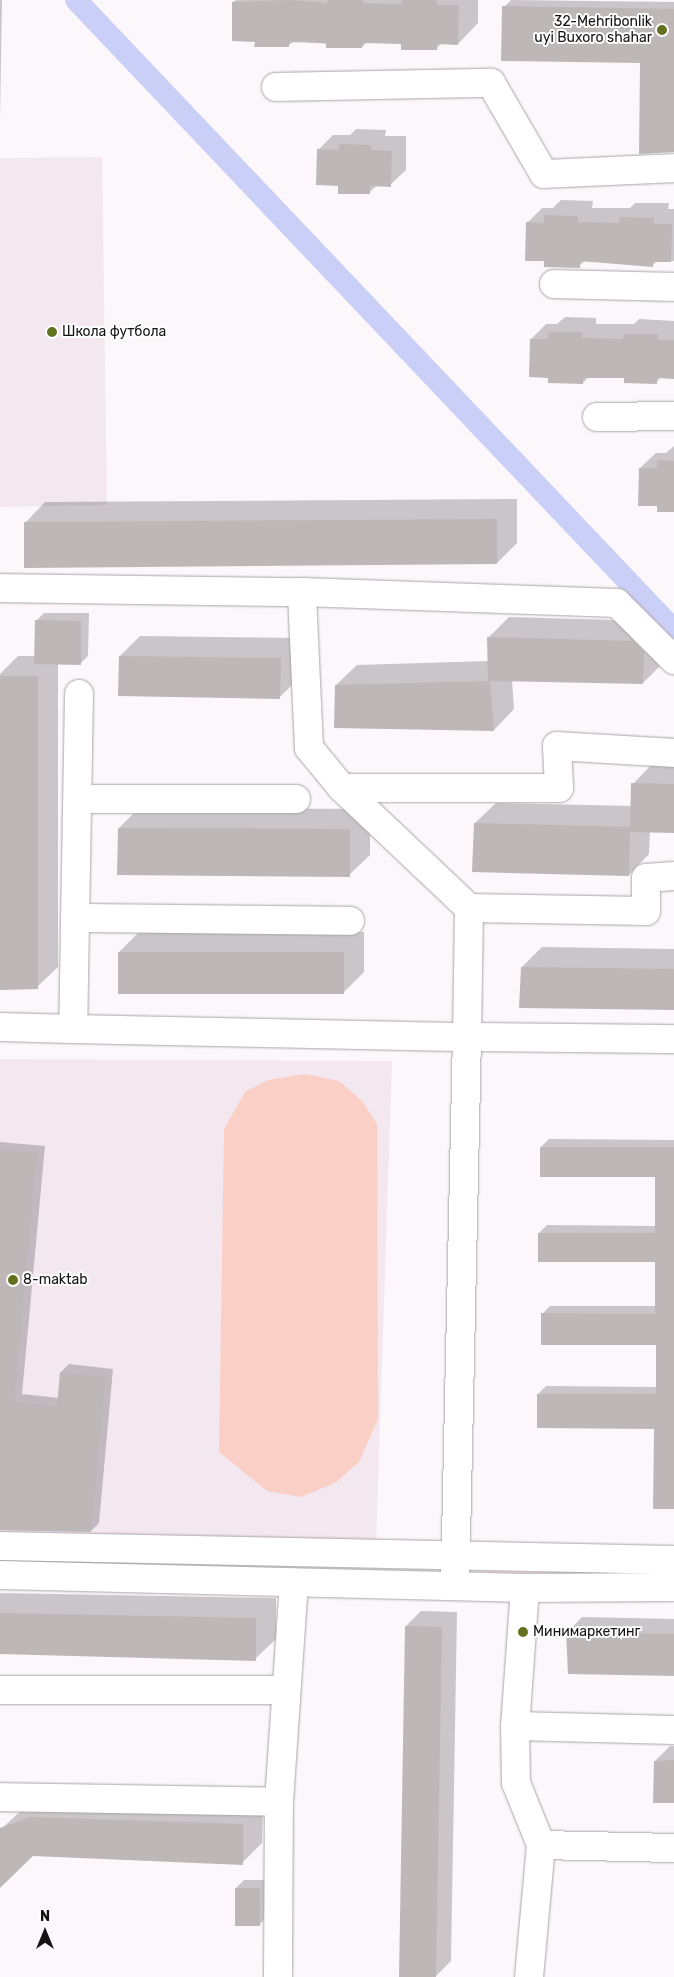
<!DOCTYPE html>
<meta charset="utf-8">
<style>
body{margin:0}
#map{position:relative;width:674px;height:1977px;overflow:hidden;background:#fcf7fa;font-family:Rubik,sans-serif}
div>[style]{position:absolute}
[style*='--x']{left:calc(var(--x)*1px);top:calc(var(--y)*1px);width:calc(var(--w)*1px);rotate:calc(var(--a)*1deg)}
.built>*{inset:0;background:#f3e8f0}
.green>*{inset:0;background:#f9cfc6}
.shadow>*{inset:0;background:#0003}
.canal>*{height:22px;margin:-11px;padding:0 11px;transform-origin:11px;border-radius:11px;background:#c9cff6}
.building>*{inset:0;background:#bdb7b8}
.roads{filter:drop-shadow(0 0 1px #a8a4a7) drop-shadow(0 0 1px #a8a4a7)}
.minor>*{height:28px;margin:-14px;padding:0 14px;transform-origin:14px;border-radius:14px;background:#fff}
.dots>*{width:14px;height:14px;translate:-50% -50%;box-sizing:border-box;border:2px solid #fff;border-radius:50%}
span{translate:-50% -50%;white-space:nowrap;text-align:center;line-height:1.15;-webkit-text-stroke:4px #fff;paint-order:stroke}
.poi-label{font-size:14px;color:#141213}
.right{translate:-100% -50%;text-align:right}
.left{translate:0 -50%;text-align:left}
.north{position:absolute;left:20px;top:1907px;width:50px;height:50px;-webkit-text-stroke:4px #fff;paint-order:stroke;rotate:0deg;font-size:14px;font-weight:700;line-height:20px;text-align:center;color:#141213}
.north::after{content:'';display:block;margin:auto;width:18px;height:22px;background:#141213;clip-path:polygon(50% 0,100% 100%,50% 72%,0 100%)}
</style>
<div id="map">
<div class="built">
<i style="clip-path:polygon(102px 157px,107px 505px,0 507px,0 158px)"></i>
<i style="clip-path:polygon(0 1059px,392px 1061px,376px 1544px,0 1535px)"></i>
</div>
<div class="green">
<i style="clip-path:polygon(305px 1074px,339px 1081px,362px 1101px,377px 1124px,378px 1419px,359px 1462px,335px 1483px,301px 1497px,267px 1491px,219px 1452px,224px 1129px,245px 1092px,268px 1080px)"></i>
</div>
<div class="shadow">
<i style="clip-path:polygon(0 0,2px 0,0 121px)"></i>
<i style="clip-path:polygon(236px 0,478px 0,478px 23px,458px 44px,442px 43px,436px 49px,402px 43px,367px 42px,362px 47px,294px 41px,288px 46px,256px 40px,233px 2px)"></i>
<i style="clip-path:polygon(511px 0,674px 2px,674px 151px,641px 62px,504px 7px)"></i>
<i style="clip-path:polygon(356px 129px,386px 130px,385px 136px,406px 136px,406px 170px,390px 185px,377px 185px,369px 193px,340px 184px,318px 150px,333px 135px,350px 135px)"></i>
<i style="clip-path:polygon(561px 200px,593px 201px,592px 208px,630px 208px,635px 203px,669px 203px,668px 209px,674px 209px,674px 261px,657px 261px,652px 266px,585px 261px,579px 266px,546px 260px,527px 223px,542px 208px,553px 208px)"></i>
<i style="clip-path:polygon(565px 317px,596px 318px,596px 324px,634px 324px,639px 319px,674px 321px,674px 377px,661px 377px,656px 383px,625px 377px,589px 376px,583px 383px,549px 376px,531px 339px,546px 324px,557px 324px)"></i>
<i style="clip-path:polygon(674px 446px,674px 511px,659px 505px,640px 468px,656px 453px,666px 453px)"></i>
<i style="clip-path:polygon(517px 499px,517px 543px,497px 563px,25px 523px,45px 502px)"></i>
<i style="clip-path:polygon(44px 613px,89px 613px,88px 656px,80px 664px,58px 663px,58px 967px,37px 987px,0 988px,0 674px,18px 656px,35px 656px,36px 621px)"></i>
<i style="clip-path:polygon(509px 617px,653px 621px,663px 663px,643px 683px,512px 680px,514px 709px,494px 730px,336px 685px,357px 665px,489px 661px,488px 638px)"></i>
<i style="clip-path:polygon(140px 636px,301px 638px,300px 677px,280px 697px,120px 656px)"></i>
<i style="clip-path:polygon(653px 763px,674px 764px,674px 832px,650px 831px,649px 854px,629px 875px,475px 823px,496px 803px,632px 806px,633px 784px)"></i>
<i style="clip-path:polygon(139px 808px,370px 809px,370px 855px,349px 875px,119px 828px)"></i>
<i style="clip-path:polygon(139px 932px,364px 932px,364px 972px,343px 993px,119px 952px)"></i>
<i style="clip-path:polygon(542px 947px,674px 949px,674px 1009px,522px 967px)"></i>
<i style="clip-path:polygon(549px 1139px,674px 1140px,674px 1508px,655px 1428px,538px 1394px,546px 1386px,657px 1387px,657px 1344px,542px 1314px,550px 1306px,656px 1306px,657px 1261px,539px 1233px,547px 1225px,656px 1226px,657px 1176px,541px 1147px)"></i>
<i style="clip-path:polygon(0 1142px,45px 1146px,22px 1394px,59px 1398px,61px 1372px,69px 1364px,113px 1369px,99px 1523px,91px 1531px,0 1530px)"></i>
<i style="clip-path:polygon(0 1593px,276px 1598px,276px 1639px,255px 1659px,0 1653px)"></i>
<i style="clip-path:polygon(421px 1611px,457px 1612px,451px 1961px,436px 1976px,406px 1626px)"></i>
<i style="clip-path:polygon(582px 1617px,674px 1619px,674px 1675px,567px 1633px)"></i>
<i style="clip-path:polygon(670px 1746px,674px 1746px,674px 1801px,655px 1761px)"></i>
<i style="clip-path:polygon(263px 1804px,262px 1843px,242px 1863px,32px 1855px,0 1886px,0 1830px,24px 1808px)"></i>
<i style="clip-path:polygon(244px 1880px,268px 1880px,267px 1917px,259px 1925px,236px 1888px)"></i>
</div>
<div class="canal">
<i style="--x:76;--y:0;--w:869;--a:46.49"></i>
</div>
<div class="building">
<i style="clip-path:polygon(290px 0,327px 3px,327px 0,363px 0,363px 3px,402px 4px,402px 0,437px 0,437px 5px,459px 5px,458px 45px,437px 44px,437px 50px,401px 50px,401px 44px,363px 43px,362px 48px,326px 48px,326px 43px,289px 42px,289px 47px,254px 47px,255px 42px,232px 41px,232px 2px)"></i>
<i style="clip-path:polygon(502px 6px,674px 9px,674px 152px,639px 154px,640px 63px,501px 61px)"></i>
<i style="clip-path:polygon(339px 144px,371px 145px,371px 150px,392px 151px,391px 187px,370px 186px,370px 194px,338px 194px,338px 186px,316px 185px,317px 149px,339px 150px)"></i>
<i style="clip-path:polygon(544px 215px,578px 216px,578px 222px,619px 223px,619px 217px,654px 218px,654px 224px,672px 224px,671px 262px,653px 262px,653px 267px,580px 261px,580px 268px,544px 267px,544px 261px,525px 261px,526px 222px,544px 223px)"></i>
<i style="clip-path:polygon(548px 332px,582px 332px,582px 338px,623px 339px,623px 334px,658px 334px,658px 340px,674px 340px,674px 379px,657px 378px,657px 384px,624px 383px,624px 378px,583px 378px,583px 384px,548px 383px,548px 378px,529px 377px,530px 339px,548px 339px)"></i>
<i style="clip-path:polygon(657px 460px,674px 461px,674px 512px,657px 512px,657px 506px,638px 506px,639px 468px,657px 468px)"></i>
<i style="clip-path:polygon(497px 519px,497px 564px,24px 568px,24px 522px)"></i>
<i style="clip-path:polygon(35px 620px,81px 621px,81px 665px,34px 664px)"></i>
<i style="clip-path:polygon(487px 637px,633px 641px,644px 652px,643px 684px,490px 681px,494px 731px,334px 728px,335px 685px,488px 681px)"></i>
<i style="clip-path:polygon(119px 656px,281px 658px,280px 699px,118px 696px)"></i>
<i style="clip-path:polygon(0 676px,38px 676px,38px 989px,0 990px)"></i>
<i style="clip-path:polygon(631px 783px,674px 784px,674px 833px,630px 832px)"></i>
<i style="clip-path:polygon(474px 823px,630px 827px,629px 876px,472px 872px)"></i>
<i style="clip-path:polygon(118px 828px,350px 829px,350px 877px,117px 875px)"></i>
<i style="clip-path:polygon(118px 952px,344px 952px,344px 994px,118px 994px)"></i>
<i style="clip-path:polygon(521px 967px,674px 969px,674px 1010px,519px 1008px)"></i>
<i style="clip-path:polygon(540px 1147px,674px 1147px,674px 1509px,653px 1509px,654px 1429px,537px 1428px,537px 1394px,656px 1394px,656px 1345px,541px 1345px,541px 1313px,655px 1314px,655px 1262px,538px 1262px,538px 1233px,655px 1233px,655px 1177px,540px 1177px)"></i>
<i style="clip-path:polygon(0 1150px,37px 1153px,14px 1402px,57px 1406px,60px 1372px,106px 1376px,91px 1532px,0 1530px)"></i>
<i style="clip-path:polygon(0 1613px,256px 1618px,256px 1661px,0 1654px)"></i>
<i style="clip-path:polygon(405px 1626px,442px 1627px,436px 1977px,399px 1977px)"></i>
<i style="clip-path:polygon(566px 1632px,674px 1634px,674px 1676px,568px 1674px)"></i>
<i style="clip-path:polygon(674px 1760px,674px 1803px,653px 1803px,654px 1761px)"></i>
<i style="clip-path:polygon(30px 1817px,243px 1824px,243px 1865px,33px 1856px,0 1888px,0 1828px)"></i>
<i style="clip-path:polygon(235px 1888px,260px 1888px,260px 1926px,235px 1926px)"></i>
</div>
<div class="roads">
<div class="minor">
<i style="--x:276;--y:87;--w:215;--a:-1.1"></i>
<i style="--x:491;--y:83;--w:105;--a:59.8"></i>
<i style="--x:544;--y:174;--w:130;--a:-2.6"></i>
<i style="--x:554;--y:284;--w:120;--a:1.4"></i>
<i style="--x:597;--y:417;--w:77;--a:-0.7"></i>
<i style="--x:0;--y:588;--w:302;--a:0.8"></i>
<i style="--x:79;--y:694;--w:335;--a:91"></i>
<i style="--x:73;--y:1029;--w:394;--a:1.2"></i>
<i style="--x:467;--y:1037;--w:129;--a:-89.1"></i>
<i style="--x:469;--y:908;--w:177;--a:1"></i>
<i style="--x:646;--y:911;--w:33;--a:-90"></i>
<i style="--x:646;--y:878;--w:28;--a:-4"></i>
<i style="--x:342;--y:788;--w:52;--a:-129.5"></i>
<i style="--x:309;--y:748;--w:156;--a:-92.6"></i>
<i style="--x:302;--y:592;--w:315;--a:2"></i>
<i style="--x:617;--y:603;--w:81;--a:45"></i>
<i style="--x:78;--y:799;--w:218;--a:0"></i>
<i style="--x:469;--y:908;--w:175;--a:-136.6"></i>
<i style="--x:342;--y:788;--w:217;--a:0"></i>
<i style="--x:559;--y:788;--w:42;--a:-92.7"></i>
<i style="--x:557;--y:746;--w:117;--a:3.4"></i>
<i style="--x:75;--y:918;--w:275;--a:0.6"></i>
<i style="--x:0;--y:1027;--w:73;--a:1.6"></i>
<i style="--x:0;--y:1546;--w:674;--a:1.19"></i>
<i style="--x:0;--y:1575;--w:525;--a:1.42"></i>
<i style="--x:525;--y:1588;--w:149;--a:-0.4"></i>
<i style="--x:455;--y:1585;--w:548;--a:-88.75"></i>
<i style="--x:467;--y:1037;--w:207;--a:0.6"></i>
<i style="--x:525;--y:1588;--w:138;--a:94.1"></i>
<i style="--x:515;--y:1726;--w:159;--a:1.4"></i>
<i style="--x:0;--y:1690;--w:285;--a:0"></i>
<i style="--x:515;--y:1726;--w:57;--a:89"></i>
<i style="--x:516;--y:1783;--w:67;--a:68"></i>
<i style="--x:0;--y:1797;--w:279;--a:1"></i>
<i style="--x:278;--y:1977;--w:175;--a:-89.7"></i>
<i style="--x:279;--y:1802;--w:220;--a:-86.1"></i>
<i style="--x:529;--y:1977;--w:133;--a:-84.8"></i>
<i style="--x:541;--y:1845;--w:133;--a:1.3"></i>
</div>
</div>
<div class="dots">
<i style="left:662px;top:30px;background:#63721f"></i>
<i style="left:52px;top:332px;background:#63721f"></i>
<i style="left:13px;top:1280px;background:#63721f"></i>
<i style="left:523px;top:1632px;background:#63721f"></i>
</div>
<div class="poi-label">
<span class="right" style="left:652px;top:30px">32-Mehribonlik<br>uyi Buxoro shahar</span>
<span class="left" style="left:62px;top:332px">Школа футбола</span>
<span class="left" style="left:23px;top:1280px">8-maktab</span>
<span class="left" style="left:533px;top:1632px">Минимаркетинг</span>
</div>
<div class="north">N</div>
</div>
